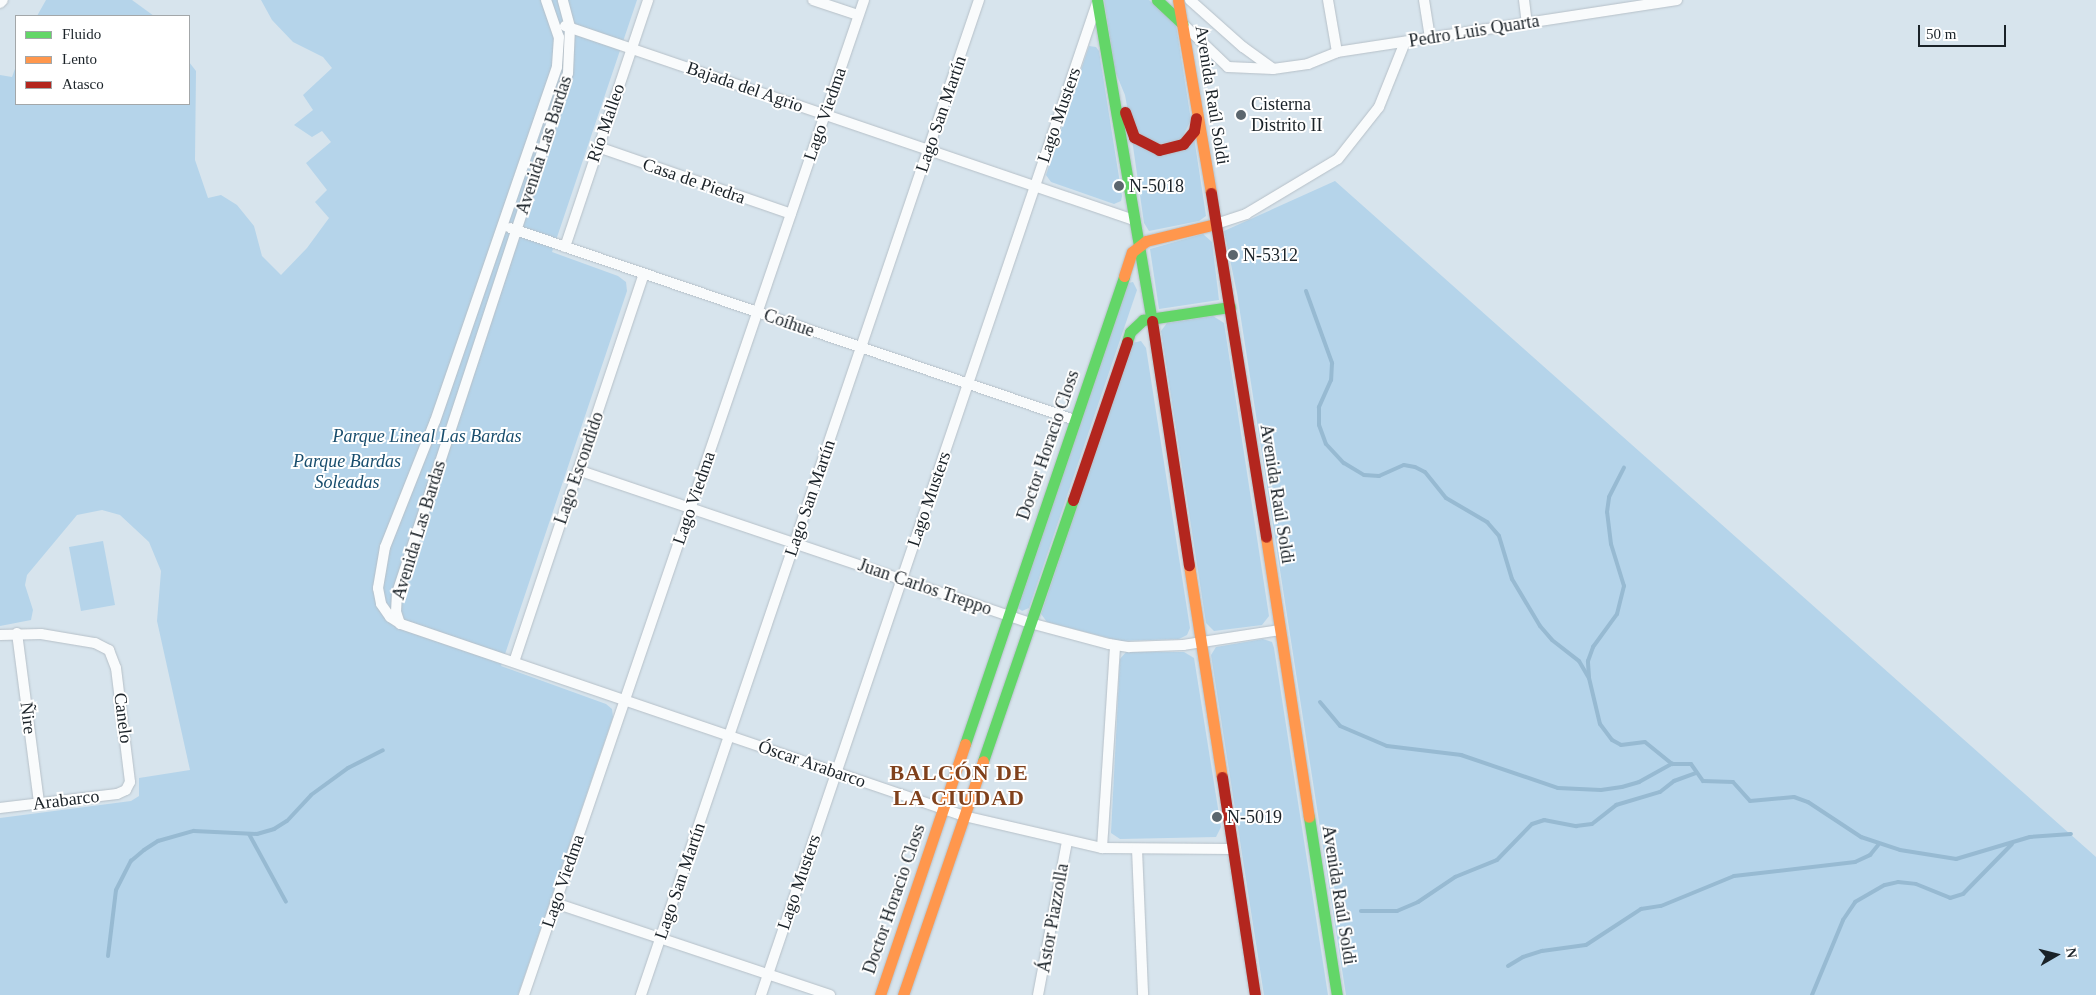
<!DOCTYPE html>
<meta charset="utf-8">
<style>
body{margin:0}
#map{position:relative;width:2096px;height:995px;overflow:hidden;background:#d7e4ed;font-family:"Times New Roman",serif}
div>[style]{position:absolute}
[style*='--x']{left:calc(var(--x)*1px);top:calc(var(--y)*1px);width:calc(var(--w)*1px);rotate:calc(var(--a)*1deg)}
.green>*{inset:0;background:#b5d4ea}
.stream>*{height:4px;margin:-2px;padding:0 2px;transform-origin:2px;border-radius:2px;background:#97bad2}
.roads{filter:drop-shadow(0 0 1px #b6c0c8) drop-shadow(0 0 1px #b6c0c8)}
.street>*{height:10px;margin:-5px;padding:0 5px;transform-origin:5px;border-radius:5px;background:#f9fbfc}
.fast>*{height:11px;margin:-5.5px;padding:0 5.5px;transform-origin:5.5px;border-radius:5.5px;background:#63d668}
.slow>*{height:11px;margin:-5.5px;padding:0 5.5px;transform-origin:5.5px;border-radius:5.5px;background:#ff974d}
.jam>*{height:11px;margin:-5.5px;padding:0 5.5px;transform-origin:5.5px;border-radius:5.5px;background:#b3261e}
.dots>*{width:14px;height:14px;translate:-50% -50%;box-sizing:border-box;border:2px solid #fff;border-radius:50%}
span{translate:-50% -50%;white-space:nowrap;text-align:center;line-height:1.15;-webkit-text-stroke:4px #fff;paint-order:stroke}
.street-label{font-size:18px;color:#1a2228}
.poi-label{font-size:18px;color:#1a2228}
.left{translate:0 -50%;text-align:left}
.park-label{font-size:18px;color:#184d6d;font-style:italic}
.district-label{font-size:22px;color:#80411c;font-weight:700;letter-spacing:1px}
.legend{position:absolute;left:15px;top:15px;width:175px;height:90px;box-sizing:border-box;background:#fff;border:1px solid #a3a7a9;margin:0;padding:6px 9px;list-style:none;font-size:15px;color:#1a2228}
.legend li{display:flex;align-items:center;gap:10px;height:25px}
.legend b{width:25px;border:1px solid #a3a7a9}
.north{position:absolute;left:2031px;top:930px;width:50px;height:50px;-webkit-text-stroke:4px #fff;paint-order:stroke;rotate:82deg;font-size:14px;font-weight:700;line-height:20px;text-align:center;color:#1a2228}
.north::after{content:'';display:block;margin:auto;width:18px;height:22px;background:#1a2228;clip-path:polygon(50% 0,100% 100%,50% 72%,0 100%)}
.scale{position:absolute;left:1918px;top:25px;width:88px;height:22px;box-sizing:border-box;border:2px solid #1a2228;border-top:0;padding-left:6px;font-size:15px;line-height:18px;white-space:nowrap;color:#1a2228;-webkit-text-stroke:4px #fff;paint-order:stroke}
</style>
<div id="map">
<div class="green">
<i style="clip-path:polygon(46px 0,132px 0,154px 16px,37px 16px)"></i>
<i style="clip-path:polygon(261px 0,637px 0,552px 252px,618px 276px,626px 282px,627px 291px,501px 666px,606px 704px,612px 709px,613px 717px,518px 995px,0 995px,0 818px,131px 801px,139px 796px,139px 778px,190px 770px,157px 621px,161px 571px,149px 542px,120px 515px,102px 510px,77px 515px,27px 575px,25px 585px,33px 610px,31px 620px,0 626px,0 75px,12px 77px,16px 66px,16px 104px,189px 104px,189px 62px,196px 71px,195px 160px,208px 198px,221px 195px,237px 205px,254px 226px,262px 256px,281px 275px,307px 248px,329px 218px,315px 202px,327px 190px,306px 163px,331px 142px,322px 131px,312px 137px,294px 125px,313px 110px,303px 95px,332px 68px,323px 57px,293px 42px,272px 20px)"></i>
<i style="clip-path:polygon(1104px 0,1149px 0,1176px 25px,1191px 120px,1181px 140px,1152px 145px,1130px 123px,1125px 95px,1115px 71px)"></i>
<i style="clip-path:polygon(1089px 46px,1096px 47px,1099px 51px,1122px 196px,1121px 201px,1114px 204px,1051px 182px,1046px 175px)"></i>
<i style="clip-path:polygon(1194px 137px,1206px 216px,1199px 221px,1149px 231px,1144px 223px,1132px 139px,1142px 148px)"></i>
<i style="clip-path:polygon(1335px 181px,2096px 857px,2096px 995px,1346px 995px,1237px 293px,1224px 231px)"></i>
<i style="clip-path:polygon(1203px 234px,1212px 242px,1219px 300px,1159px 309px,1150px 249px)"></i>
<i style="clip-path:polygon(1133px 282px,1137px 290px,1029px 608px,1022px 611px,1018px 608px,1128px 283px)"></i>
<i style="clip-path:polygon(1213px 316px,1224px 323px,1269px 616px,1262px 625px,1214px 631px,1206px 623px,1161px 331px,1167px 323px)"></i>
<i style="clip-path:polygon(1141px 341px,1146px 348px,1190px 628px,1187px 635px,1179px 639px,1120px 641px,1047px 622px,1041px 614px,1132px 343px)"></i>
<i style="clip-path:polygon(103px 541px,115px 605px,81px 611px,69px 547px)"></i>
<i style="clip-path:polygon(1263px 639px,1272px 642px,1274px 648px,1328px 995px,1264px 995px,1211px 655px,1216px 647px)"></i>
<i style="clip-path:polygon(1126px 652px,1184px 652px,1194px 658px,1221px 827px,1216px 837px,1120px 839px,1111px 833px,1120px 659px)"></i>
</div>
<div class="stream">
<i style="--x:1306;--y:291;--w:77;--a:70.1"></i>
<i style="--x:1332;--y:363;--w:17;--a:93"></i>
<i style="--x:1331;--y:380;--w:30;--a:114"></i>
<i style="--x:1319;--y:407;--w:18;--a:90"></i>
<i style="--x:1319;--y:425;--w:20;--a:70"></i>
<i style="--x:1326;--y:444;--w:26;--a:47"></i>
<i style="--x:1344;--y:463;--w:23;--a:31"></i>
<i style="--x:1364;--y:475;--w:15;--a:4"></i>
<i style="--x:1379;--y:476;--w:27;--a:-24"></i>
<i style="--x:1404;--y:465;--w:11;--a:10"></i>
<i style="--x:1415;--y:467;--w:11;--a:27"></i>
<i style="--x:1425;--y:472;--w:33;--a:51"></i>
<i style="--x:1446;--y:498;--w:48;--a:30.3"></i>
<i style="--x:1487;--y:522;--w:18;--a:49"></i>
<i style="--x:1499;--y:536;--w:45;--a:73.2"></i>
<i style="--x:1512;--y:579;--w:55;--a:59.2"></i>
<i style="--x:1540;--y:626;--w:18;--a:49"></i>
<i style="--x:1552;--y:640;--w:34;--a:38"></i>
<i style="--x:1579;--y:661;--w:20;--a:60"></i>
<i style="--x:1589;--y:678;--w:47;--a:76.6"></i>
<i style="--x:1600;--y:724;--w:20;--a:53"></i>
<i style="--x:1612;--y:740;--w:10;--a:29"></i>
<i style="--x:1621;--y:745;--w:24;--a:-7"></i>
<i style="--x:1645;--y:742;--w:35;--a:39"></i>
<i style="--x:1589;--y:677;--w:16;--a:-94"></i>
<i style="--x:1588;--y:661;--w:15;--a:-70"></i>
<i style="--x:1593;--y:647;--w:41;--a:-54"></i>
<i style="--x:1617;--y:614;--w:29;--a:-76"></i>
<i style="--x:1624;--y:586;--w:44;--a:-107.2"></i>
<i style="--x:1611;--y:544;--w:32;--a:-97"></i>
<i style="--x:1607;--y:512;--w:15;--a:-82"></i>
<i style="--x:1609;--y:497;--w:33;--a:-63"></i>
<i style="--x:1320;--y:702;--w:31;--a:50"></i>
<i style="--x:1340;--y:726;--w:51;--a:23.1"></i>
<i style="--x:1387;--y:746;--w:75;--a:6.9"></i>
<i style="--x:1461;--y:755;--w:102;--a:18.8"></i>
<i style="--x:1558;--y:788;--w:43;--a:2.7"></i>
<i style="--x:1601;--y:790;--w:21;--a:-8"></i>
<i style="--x:1622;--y:787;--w:18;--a:-16"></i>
<i style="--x:1639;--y:782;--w:38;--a:-29"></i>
<i style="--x:1672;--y:764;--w:19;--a:0"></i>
<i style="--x:1691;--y:764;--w:21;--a:55"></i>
<i style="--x:1703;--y:781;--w:30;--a:2"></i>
<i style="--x:1733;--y:782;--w:25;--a:48"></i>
<i style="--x:1750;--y:801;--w:44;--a:-5.2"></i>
<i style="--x:1794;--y:797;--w:15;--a:20"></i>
<i style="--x:1808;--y:802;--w:64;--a:33.4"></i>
<i style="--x:1861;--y:837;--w:41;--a:18.4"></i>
<i style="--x:1900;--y:850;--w:57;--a:9.1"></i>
<i style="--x:1956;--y:859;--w:77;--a:-16.6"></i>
<i style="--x:2030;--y:837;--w:41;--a:-4.2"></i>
<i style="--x:249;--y:834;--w:77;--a:61.4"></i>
<i style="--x:1361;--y:911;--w:36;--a:0"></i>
<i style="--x:1397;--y:911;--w:23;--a:-23"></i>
<i style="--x:1418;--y:902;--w:45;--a:-34"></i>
<i style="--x:1455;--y:877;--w:45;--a:-22"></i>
<i style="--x:1497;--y:860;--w:50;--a:-45.8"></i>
<i style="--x:1532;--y:824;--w:13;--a:-18"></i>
<i style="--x:1544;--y:820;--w:33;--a:11"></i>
<i style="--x:1576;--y:826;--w:16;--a:-7"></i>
<i style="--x:1592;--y:824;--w:31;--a:-38"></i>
<i style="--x:1616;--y:805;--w:46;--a:-16.5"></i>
<i style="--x:1660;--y:792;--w:18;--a:-38"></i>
<i style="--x:1674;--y:781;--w:23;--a:-20"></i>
<i style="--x:108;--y:956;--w:66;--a:-83.1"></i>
<i style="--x:116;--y:890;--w:33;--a:-63"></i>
<i style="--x:131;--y:861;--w:17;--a:-40"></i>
<i style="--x:144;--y:850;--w:17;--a:-33"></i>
<i style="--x:158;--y:841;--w:37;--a:-16"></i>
<i style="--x:194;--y:831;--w:63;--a:2.7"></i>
<i style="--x:257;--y:834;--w:18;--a:-16"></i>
<i style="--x:274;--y:829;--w:15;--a:-32"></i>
<i style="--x:287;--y:821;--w:35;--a:-47"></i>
<i style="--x:311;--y:795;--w:46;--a:-36.1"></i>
<i style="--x:348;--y:768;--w:39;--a:-27"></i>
<i style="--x:1508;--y:966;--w:17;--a:-31"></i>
<i style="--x:1523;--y:957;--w:20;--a:-18"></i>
<i style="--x:1542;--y:951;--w:44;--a:-7.8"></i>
<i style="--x:1586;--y:945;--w:66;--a:-33.2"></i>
<i style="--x:1641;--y:909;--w:20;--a:-9"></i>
<i style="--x:1661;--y:906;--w:79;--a:-22.3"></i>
<i style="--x:1734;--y:876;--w:122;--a:-6.6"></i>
<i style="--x:1855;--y:862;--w:17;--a:-25"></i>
<i style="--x:1870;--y:855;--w:13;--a:-51"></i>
<i style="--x:1812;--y:995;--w:81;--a:-67.5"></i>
<i style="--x:1843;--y:920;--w:22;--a:-56"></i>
<i style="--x:1855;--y:902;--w:34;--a:-30"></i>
<i style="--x:1885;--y:885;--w:13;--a:-13"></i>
<i style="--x:1898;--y:882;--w:18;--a:6"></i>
<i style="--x:1916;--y:884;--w:37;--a:22"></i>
<i style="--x:1950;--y:898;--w:14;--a:-17"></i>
<i style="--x:1963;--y:894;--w:70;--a:-45.6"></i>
</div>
<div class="roads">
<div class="street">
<i style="--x:546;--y:0;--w:39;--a:71"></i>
<i style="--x:559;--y:37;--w:30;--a:94"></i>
<i style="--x:557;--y:67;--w:374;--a:109"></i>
<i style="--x:435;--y:421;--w:136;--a:111.6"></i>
<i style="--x:385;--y:547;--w:42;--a:99.7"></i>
<i style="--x:378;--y:588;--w:16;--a:79"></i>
<i style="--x:381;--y:604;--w:16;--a:55"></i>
<i style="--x:390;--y:617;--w:13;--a:32"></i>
<i style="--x:401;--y:624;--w:595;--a:18.83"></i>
<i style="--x:964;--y:816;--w:142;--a:13.1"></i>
<i style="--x:1102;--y:848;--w:131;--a:0.4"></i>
<i style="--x:813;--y:0;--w:47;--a:18.4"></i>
<i style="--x:1190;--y:0;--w:71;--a:41.6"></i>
<i style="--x:1243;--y:47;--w:36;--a:36"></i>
<i style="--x:1328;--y:0;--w:53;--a:80.2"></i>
<i style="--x:1424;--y:0;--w:38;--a:81"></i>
<i style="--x:1524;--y:0;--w:23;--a:83"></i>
<i style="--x:0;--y:3;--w:4;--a:-45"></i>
<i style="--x:1183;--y:24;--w:62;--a:43.7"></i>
<i style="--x:1228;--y:67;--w:45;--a:2.5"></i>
<i style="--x:1273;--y:69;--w:35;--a:-8"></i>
<i style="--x:1308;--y:64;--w:31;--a:-22"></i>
<i style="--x:1337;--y:52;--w:344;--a:-8.7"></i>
<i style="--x:565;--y:26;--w:601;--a:18.83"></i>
<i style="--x:598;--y:147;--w:204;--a:19.1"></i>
<i style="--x:1216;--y:224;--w:32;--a:-18"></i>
<i style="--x:1246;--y:214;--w:107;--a:-30.9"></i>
<i style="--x:1338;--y:159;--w:66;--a:-51.7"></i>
<i style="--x:1379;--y:107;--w:70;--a:-68.2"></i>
<i style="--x:510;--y:228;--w:597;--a:18.77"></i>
<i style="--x:565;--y:247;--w:261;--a:-71.4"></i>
<i style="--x:578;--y:470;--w:477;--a:18.7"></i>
<i style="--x:1030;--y:623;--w:82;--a:14.9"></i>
<i style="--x:1109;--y:644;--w:20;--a:9"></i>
<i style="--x:1129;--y:647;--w:54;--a:-2.1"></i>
<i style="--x:1183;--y:645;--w:98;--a:-8.8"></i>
<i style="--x:400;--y:624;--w:13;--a:-108"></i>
<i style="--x:396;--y:612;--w:19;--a:-87"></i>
<i style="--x:397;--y:593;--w:547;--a:-71.8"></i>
<i style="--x:568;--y:73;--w:46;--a:-87.5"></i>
<i style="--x:570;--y:27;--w:28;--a:-105"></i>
<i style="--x:17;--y:633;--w:171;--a:82.6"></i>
<i style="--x:0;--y:635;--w:41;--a:-1.4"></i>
<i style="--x:41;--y:634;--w:55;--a:9.5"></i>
<i style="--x:95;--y:643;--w:16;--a:27"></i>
<i style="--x:109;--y:650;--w:19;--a:69"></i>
<i style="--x:116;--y:668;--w:115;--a:83"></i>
<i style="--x:130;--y:782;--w:9;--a:117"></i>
<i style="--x:126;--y:790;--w:10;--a:156"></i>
<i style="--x:117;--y:794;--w:118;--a:173.2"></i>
<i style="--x:514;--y:662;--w:409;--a:-71.5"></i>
<i style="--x:1102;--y:848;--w:203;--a:-86.3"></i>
<i style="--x:1137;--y:849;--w:146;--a:87.6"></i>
<i style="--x:555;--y:903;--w:290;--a:18.5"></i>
<i style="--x:524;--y:995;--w:1051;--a:-71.13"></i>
<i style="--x:641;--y:995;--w:1051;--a:-71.24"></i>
<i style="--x:761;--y:995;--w:1047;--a:-71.29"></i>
<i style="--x:1038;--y:995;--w:156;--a:-79.3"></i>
</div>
<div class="fast">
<i style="--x:1097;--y:0;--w:326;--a:80.3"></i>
<i style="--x:1157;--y:0;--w:35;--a:43"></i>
<i style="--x:1127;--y:342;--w:10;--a:-73"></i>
<i style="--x:1130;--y:332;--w:18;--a:-43"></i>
<i style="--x:1143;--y:320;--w:88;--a:-8.5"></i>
<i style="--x:965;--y:744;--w:494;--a:-71.2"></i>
<i style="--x:983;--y:761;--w:276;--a:-71"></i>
<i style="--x:1309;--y:817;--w:180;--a:81.1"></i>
</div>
<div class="slow">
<i style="--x:1178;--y:0;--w:196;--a:80.3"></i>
<i style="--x:1124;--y:276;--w:25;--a:-72"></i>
<i style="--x:1132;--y:252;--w:18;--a:-38"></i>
<i style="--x:1146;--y:241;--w:72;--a:-13.7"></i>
<i style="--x:1266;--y:537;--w:283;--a:81.3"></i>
<i style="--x:1189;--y:565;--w:215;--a:81.2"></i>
<i style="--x:880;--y:995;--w:265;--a:-71.3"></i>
<i style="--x:903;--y:995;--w:247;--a:-71.1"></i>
</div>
<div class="jam">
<i style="--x:1125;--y:112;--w:27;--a:70"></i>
<i style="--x:1134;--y:137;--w:28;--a:27"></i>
<i style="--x:1159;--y:150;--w:25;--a:-14"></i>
<i style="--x:1183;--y:144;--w:17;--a:-50"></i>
<i style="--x:1194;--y:131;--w:13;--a:-81"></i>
<i style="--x:1211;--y:193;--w:348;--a:80.9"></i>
<i style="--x:1152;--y:321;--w:247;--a:81.4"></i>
<i style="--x:1073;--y:500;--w:167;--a:-71.1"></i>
<i style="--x:1222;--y:777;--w:220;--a:81.4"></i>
</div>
</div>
<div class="dots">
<i style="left:1241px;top:115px;background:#5c666d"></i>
<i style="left:1119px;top:186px;background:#5c666d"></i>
<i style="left:1233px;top:255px;background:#5c666d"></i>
<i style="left:1217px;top:817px;background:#5c666d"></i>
</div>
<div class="street-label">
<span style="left:1474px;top:31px;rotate:-9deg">Pedro Luis Quarta</span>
<span style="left:745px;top:87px;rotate:19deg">Bajada del Agrio</span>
<span style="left:1212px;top:95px;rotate:81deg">Avenida Raúl Soldi</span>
<span style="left:825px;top:114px;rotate:-71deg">Lago Viedma</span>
<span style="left:941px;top:114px;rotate:-71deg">Lago San Martín</span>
<span style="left:1059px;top:115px;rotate:-71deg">Lago Musters</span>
<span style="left:606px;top:123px;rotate:-71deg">Río Malleo</span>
<span style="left:544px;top:145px;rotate:-72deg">Avenida Las Bardas</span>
<span style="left:694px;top:181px;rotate:19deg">Casa de Piedra</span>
<span style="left:789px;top:323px;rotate:19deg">Coíhue</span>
<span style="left:1048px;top:445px;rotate:-71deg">Doctor Horacio Closs</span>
<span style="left:579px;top:468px;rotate:-71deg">Lago Escondido</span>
<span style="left:1277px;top:494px;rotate:81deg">Avenida Raúl Soldi</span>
<span style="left:694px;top:498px;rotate:-71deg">Lago Viedma</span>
<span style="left:810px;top:498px;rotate:-71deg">Lago San Martín</span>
<span style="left:929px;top:499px;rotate:-71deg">Lago Musters</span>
<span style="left:419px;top:530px;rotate:-73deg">Avenida Las Bardas</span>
<span style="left:925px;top:587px;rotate:19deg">Juan Carlos Treppo</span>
<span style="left:28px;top:718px;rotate:83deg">Ñire</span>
<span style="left:123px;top:718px;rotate:83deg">Canelo</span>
<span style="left:812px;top:764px;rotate:19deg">Óscar Arabarco</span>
<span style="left:66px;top:800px;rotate:-7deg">Arabarco</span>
<span style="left:563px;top:881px;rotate:-71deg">Lago Viedma</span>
<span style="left:680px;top:881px;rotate:-71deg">Lago San Martín</span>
<span style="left:799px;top:882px;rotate:-71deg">Lago Musters</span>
<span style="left:1339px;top:895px;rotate:81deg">Avenida Raúl Soldi</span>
<span style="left:894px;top:899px;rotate:-71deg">Doctor Horacio Closs</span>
<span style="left:1053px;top:918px;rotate:-80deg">Ástor Piazzolla</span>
</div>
<div class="poi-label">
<span class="left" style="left:1251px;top:115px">Cisterna<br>Distrito II</span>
<span class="left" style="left:1129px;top:186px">N-5018</span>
<span class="left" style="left:1243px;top:255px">N-5312</span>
<span class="left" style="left:1227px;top:817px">N-5019</span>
</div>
<div class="park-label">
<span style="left:427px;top:436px">Parque Lineal Las Bardas</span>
<span style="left:347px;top:472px">Parque Bardas<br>Soleadas</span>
</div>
<div class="district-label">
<span style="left:959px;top:785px">BALCÓN DE<br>LA CIUDAD</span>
</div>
<ul class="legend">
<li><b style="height:6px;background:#63d668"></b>Fluido</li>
<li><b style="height:6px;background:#ff974d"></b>Lento</li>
<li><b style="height:6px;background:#b3261e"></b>Atasco</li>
</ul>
<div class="north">N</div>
<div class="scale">50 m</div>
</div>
